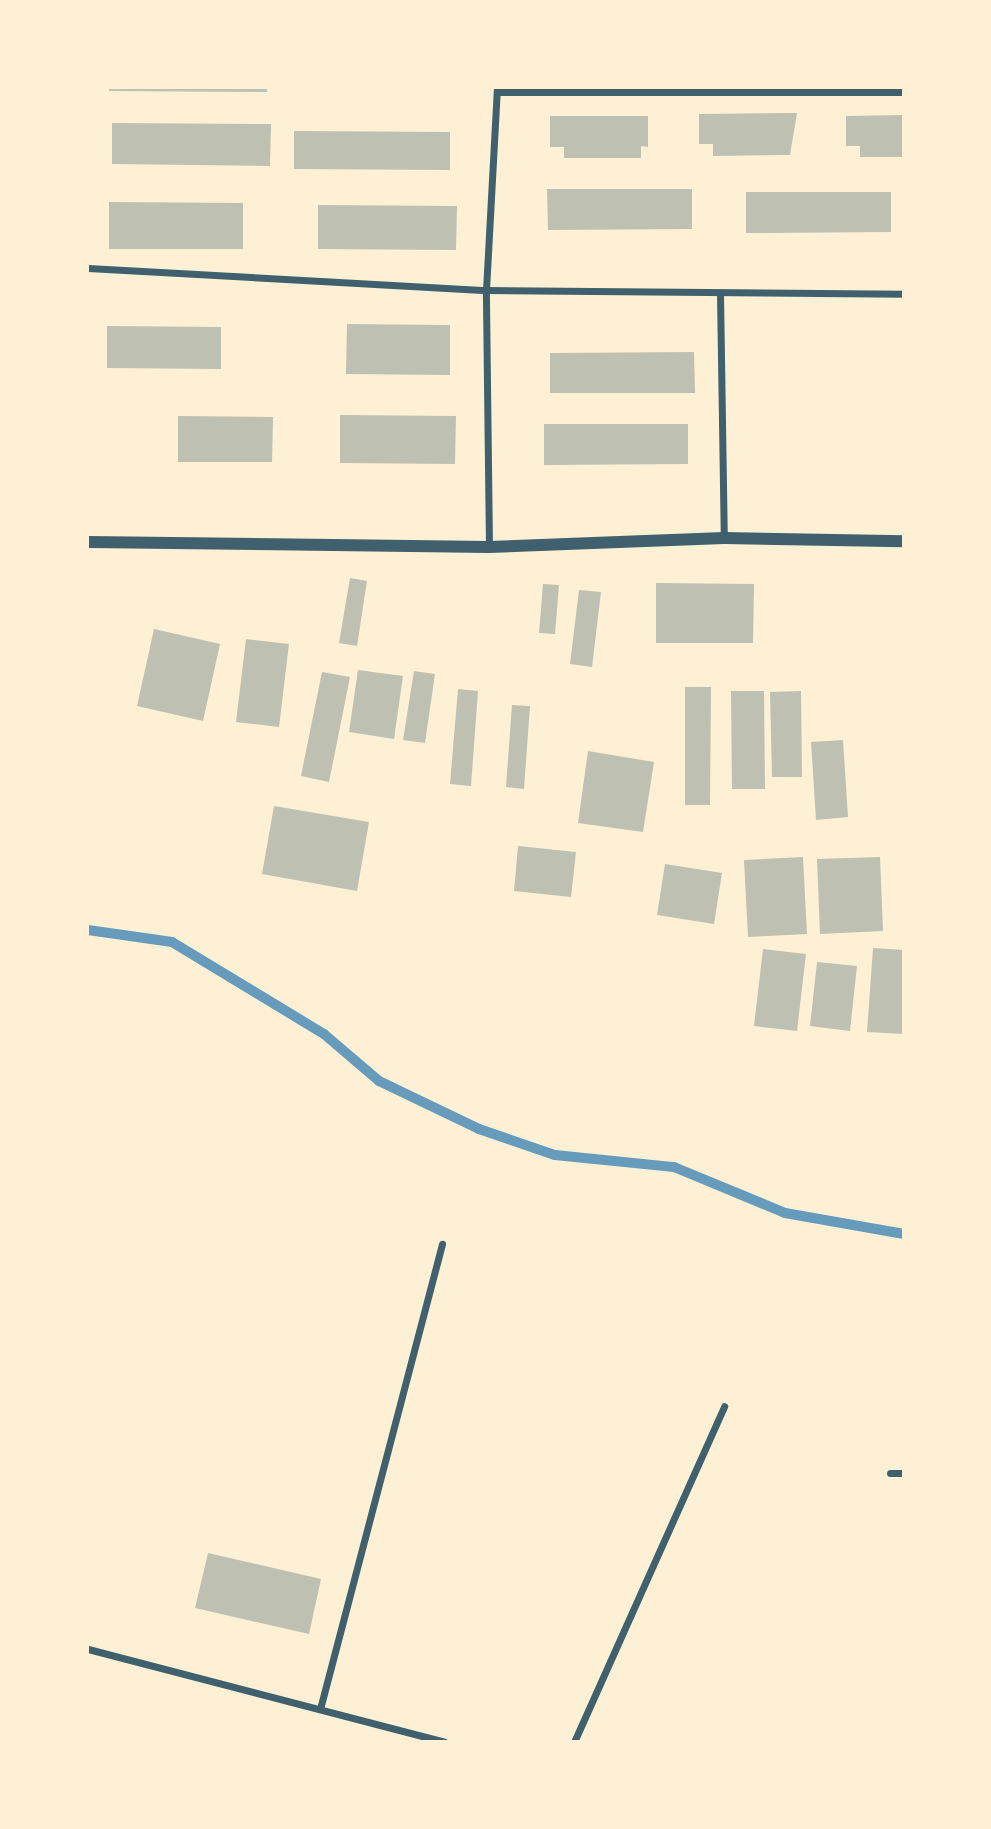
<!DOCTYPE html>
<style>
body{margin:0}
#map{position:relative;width:991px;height:1829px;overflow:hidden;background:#fdf0d5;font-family:"IBM Plex Sans",sans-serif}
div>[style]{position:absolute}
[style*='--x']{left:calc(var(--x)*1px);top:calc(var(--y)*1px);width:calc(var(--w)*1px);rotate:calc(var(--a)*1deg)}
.stream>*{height:10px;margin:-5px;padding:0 5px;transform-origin:5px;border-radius:5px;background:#669bbc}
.building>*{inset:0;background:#bec0b2}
.minor>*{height:7px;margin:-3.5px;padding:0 3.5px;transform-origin:3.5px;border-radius:3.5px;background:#3f606c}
.tertiary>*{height:12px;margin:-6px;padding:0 6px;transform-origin:6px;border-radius:6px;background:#3f606c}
span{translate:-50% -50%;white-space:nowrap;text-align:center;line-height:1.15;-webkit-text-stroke:5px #fdf0d5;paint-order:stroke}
.frame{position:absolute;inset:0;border:89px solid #fdf0d5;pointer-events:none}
</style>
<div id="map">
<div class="stream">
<i style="--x:88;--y:930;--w:85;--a:8.1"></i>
<i style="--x:172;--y:942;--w:178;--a:31.2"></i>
<i style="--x:324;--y:1034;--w:72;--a:40.5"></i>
<i style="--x:379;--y:1081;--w:111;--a:25.6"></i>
<i style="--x:479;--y:1129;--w:80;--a:18.9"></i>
<i style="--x:555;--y:1155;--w:120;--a:5.8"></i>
<i style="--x:674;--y:1167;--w:120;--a:22.5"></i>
<i style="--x:785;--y:1213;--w:121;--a:10"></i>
</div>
<div class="building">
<i style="clip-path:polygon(109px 88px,267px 88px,267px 92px,109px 91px)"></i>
<i style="clip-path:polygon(797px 113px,790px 155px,713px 156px,713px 144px,699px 144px,699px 114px)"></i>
<i style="clip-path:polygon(904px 115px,904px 157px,860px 157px,860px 146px,846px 146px,846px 116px)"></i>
<i style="clip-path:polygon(550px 116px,648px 116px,648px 147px,641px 146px,641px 158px,564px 158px,564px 147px,550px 147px)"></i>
<i style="clip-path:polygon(112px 123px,271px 124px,270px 166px,112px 164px)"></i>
<i style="clip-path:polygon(294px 131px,450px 132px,450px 170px,294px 169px)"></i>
<i style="clip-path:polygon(547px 189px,692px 189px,692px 229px,548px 230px)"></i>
<i style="clip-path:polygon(746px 192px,891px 192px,891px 232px,746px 233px)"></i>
<i style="clip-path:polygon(109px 202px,243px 203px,243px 249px,109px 249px)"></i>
<i style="clip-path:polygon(318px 205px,457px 206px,456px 250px,318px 249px)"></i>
<i style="clip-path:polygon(347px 324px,450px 325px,450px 375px,346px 374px)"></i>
<i style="clip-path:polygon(107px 326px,221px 327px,221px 369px,107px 368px)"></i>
<i style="clip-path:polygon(694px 352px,695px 393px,550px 393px,550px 353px)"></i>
<i style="clip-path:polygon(340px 415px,456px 416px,455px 464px,340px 463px)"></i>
<i style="clip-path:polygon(178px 416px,273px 417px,272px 462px,178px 462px)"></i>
<i style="clip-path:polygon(544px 424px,688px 424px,688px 464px,544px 465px)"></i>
<i style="clip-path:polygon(350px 578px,367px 581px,357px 646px,339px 643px)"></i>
<i style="clip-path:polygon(656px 583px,754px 584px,753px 643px,656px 643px)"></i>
<i style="clip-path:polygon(543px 584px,559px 585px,555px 634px,539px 633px)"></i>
<i style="clip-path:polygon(579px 590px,601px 592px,592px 667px,570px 664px)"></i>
<i style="clip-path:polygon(154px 629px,220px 644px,203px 721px,137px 706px)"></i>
<i style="clip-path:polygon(246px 639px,289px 644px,279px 727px,236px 722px)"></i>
<i style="clip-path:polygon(358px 670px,403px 676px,394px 739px,349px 732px)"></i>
<i style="clip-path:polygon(414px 671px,435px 674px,425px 743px,403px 740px)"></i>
<i style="clip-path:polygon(322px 672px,350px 677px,329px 782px,301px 776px)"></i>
<i style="clip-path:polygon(685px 687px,711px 687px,710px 805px,685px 805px)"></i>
<i style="clip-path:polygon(458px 689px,478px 691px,471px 786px,450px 784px)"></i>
<i style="clip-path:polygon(731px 691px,764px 691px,765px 789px,732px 789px)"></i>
<i style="clip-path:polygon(801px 691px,802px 777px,772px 777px,770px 692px)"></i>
<i style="clip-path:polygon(512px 705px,530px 706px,524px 789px,506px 787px)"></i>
<i style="clip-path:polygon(843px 740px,848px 817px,816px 820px,811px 742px)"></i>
<i style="clip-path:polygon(588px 751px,654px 762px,643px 832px,578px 823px)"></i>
<i style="clip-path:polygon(274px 806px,369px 822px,357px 891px,262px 874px)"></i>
<i style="clip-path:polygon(518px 846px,576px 852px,571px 897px,514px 891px)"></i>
<i style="clip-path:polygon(803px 857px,807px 934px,748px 937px,744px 860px)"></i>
<i style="clip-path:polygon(880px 857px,883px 931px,820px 934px,817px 859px)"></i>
<i style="clip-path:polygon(665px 864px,722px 873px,714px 924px,657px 915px)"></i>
<i style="clip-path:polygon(873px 948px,904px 950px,904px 1034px,867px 1032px)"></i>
<i style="clip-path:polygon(763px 949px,806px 954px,797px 1031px,754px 1026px)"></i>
<i style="clip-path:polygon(817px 962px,857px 966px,850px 1031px,810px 1026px)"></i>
<i style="clip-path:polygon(208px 1553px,321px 1579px,309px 1634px,195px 1608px)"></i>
</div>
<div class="minor">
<i style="--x:497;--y:92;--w:407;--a:0"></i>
<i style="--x:88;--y:268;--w:399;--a:3.2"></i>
<i style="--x:486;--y:290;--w:418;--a:0.5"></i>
<i style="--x:720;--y:294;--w:244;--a:89.1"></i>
<i style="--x:489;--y:547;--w:257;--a:-90.7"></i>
<i style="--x:486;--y:290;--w:202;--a:-86.9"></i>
<i style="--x:890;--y:1473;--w:14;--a:0"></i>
<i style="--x:88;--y:1649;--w:368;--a:14.6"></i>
<i style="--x:320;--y:1709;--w:481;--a:-75.3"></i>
<i style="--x:574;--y:1742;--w:368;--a:-65.9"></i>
</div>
<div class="tertiary">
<i style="--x:88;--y:542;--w:401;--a:0.7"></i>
<i style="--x:489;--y:547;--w:235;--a:-2.2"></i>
<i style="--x:724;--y:538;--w:180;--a:1"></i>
</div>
<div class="frame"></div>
</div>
